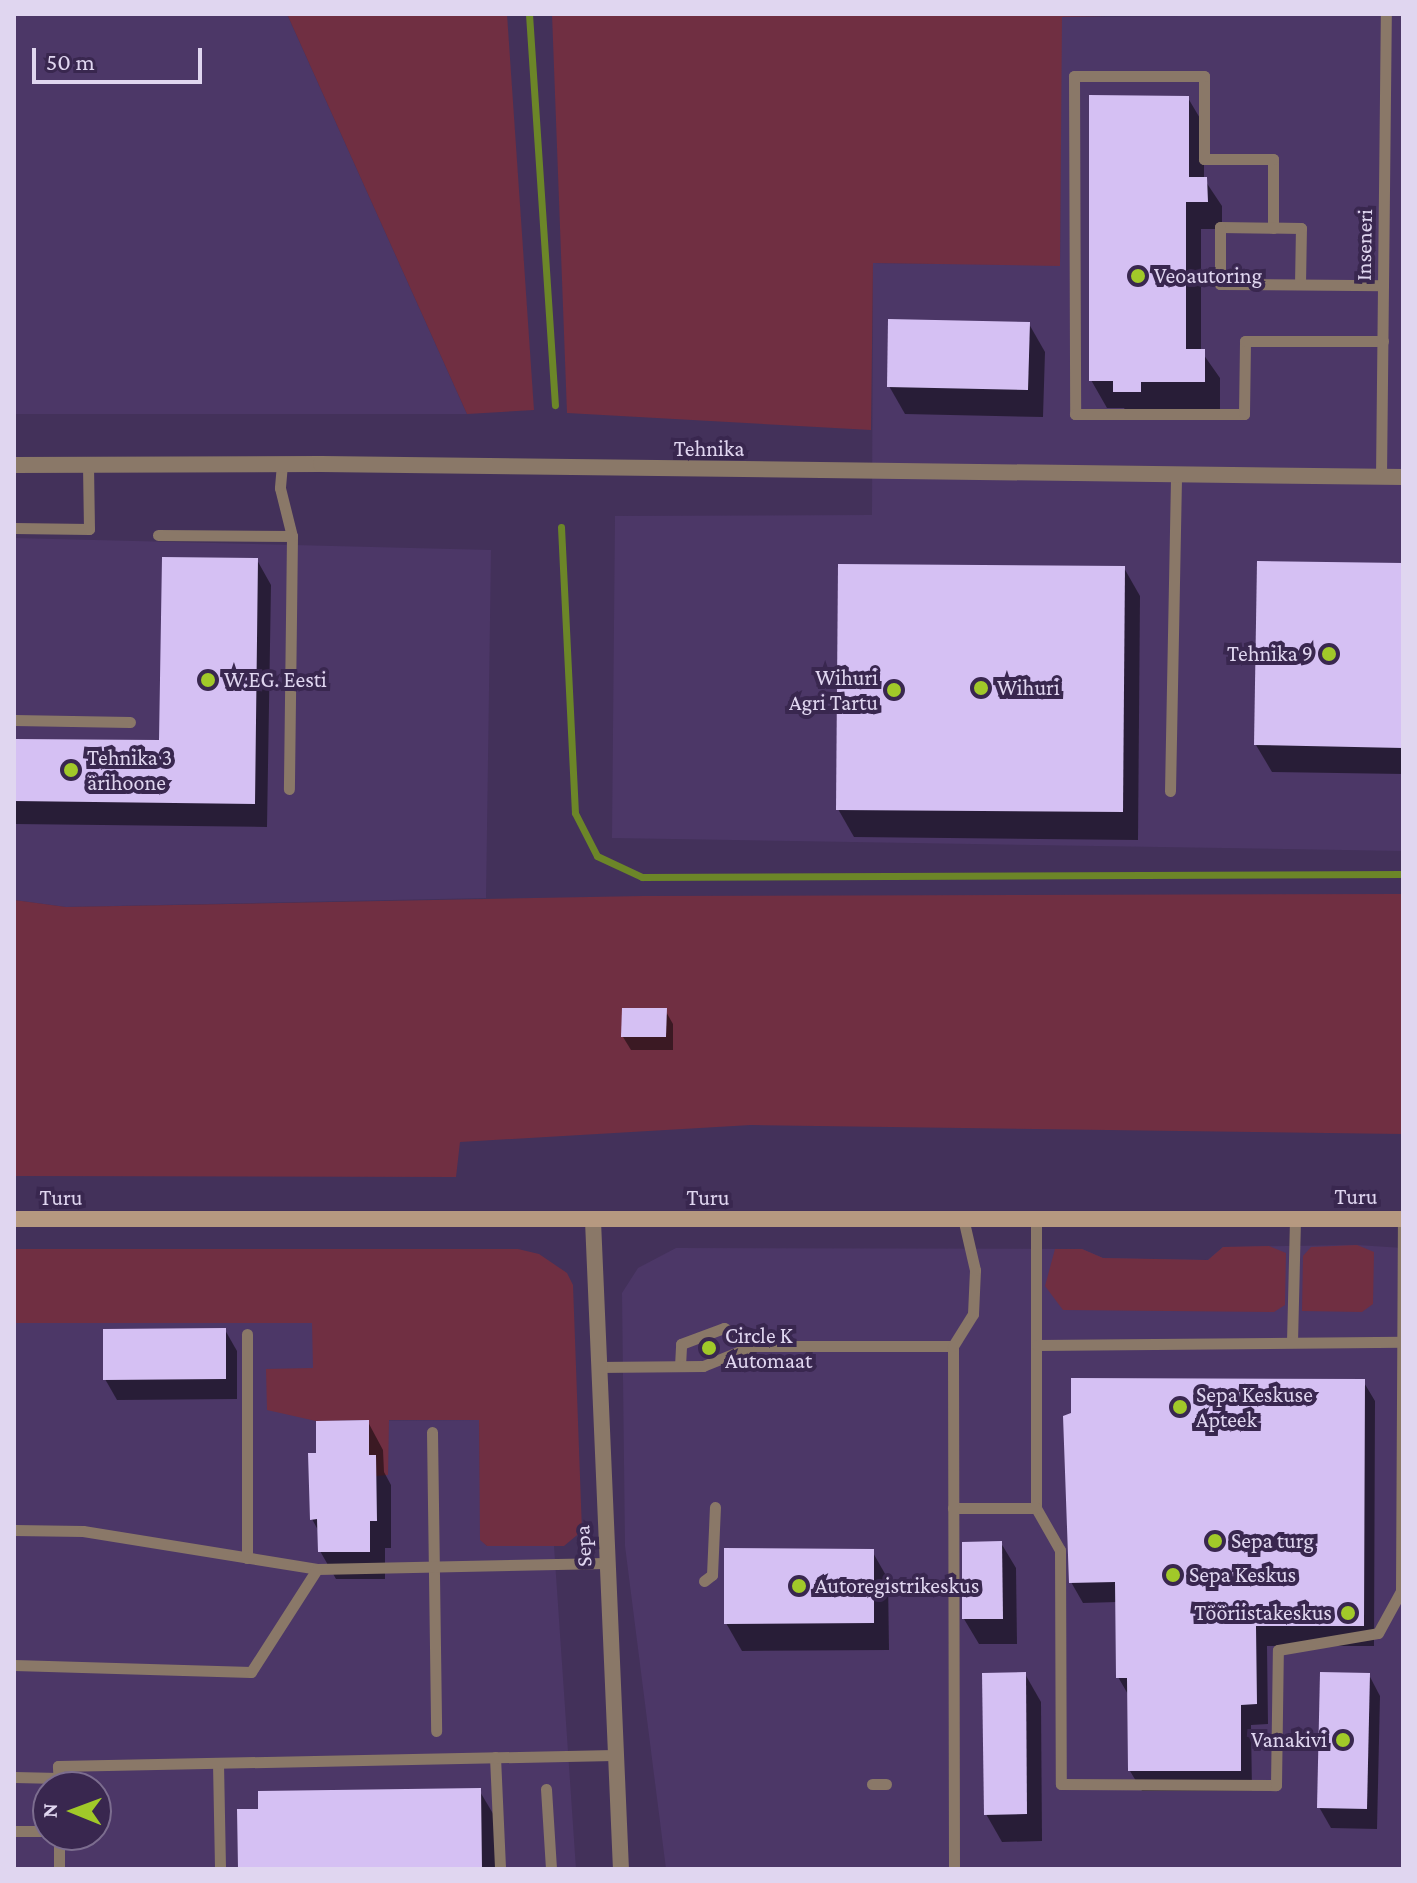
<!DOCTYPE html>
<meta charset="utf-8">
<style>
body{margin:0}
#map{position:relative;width:1417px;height:1883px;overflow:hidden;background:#43315a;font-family:"Crimson Pro",serif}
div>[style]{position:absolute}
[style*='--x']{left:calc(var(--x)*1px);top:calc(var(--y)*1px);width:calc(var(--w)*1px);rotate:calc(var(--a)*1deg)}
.built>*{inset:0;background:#4c3767}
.green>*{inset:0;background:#702f42}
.shadow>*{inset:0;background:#0007}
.stream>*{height:7px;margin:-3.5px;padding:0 3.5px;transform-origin:3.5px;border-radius:3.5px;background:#6c8628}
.building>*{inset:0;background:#d5c0f3}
.lane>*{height:11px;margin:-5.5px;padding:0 5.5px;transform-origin:5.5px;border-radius:5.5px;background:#8a7868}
.street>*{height:16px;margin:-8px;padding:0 8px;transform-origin:8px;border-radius:8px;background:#8a7868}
.secondary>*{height:16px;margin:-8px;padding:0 8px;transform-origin:8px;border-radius:8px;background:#b69980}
.dots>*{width:22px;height:22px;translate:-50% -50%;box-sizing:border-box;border:4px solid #39274f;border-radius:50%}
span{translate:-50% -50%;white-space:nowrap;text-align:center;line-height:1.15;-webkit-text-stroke:8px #39274f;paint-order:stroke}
.street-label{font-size:22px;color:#e0d6f0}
.poi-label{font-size:22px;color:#e0d6f0}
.left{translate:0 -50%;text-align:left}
.right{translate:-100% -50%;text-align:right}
.frame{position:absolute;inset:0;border:16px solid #e0d6f0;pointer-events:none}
.north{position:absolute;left:32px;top:1771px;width:80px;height:80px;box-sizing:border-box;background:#39274f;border:2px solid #7c6d8f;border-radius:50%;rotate:271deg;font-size:22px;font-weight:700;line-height:32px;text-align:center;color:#e0d6f0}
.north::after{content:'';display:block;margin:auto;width:28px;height:36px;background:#a1c929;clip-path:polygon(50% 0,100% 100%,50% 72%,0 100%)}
.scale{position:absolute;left:32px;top:48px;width:170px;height:36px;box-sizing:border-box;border:4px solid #e0d6f0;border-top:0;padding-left:10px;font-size:24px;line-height:28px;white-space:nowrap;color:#e0d6f0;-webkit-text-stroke:6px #39274f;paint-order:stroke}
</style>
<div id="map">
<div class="built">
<i style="clip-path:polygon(14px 14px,287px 14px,467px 414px,14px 414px)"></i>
<i style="clip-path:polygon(1403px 14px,1403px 851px,612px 838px,615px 516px,872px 515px,873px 263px,1060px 265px,1061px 17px)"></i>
<i style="clip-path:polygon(14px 538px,491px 550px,486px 898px,66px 907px,14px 900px)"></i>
<i style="clip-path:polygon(1357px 1245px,1403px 1248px,1403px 1869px,666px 1869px,625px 1546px,622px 1293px,638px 1268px,676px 1248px,1082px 1249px,1103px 1258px,1208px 1260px,1223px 1247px)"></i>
<i style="clip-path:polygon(evenodd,14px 1323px,313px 1323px,316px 1421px,479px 1420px,481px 1540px,487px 1546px,554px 1546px,576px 1869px,14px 1869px,14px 1323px,48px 1787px,96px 1787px,96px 1835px,48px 1835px,48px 1787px)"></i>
</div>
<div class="green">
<i style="clip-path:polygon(287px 14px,507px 14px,534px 410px,467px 414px)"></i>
<i style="clip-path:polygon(552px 14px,1194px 14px,1062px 17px,1060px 266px,873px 263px,871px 430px,567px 413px)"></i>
<i style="clip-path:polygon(1403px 894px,1403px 1134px,751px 1125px,460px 1142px,456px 1177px,14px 1176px,14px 900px,66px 907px,644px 896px)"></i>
<i style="clip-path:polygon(1357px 1245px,1374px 1252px,1373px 1304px,1362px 1312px,1302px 1311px,1303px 1256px,1311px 1247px)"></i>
<i style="clip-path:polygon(1269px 1246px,1286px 1253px,1285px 1305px,1274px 1312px,1063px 1310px,1045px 1286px,1055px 1249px,1082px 1249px,1103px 1258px,1208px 1260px,1223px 1247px)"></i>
<i style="clip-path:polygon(14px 1249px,518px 1249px,539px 1254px,567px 1273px,573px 1285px,582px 1531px,564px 1546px,487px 1546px,480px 1540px,479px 1420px,389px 1420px,388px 1475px,376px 1476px,376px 1455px,369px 1455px,368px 1420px,316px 1421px,267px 1410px,266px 1369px,313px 1368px,312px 1323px,14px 1323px)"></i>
</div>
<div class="shadow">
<i style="clip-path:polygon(1188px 98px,1204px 125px,1204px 179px,1222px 206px,1222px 229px,1201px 229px,1201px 351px,1220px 378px,1220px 409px,1131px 419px,1124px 408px,1107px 408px,1091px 380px)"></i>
<i style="clip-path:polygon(1029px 324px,1045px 352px,1043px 417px,905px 414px,889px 386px)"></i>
<i style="clip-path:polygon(257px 560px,271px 585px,267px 827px,14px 824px,14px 741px,161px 742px)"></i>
<i style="clip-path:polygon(1403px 565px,1403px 774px,1272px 772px,1256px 745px)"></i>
<i style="clip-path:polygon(1124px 568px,1140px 596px,1138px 840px,854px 837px,838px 809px)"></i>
<i style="clip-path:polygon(665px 1010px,673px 1024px,673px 1050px,631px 1050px,623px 1037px)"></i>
<i style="clip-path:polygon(225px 1330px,237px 1351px,237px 1399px,117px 1400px,105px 1379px)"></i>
<i style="clip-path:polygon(1363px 1381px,1375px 1401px,1374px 1646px,1267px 1646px,1268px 1724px,1251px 1725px,1252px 1791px,1142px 1791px,1130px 1771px,1129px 1696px,1118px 1677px,1117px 1602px,1083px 1603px,1071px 1582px)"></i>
<i style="clip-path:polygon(368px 1422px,383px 1450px,384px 1472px,391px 1485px,391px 1548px,385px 1548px,385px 1579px,336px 1579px,320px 1551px,319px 1532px,312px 1519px,318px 1455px)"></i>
<i style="clip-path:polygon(1001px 1543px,1016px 1568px,1017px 1644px,979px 1644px,964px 1619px)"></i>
<i style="clip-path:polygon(872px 1551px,888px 1579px,889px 1650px,742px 1651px,726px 1623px)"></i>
<i style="clip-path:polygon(1025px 1674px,1041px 1702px,1042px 1841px,1002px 1842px,986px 1814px)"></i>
<i style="clip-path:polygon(1369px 1675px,1380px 1696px,1377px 1829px,1331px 1828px,1319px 1807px)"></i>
<i style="clip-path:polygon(479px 1790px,495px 1817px,496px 1869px,240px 1869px,260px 1811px)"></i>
</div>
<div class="stream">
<i style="--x:529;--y:14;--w:392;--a:86.2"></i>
<i style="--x:561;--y:527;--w:286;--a:87.2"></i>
<i style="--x:575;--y:813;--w:48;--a:62.9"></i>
<i style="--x:597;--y:856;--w:50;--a:25"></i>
<i style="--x:642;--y:877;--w:761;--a:-0.23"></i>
</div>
<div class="building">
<i style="clip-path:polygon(1089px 95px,1189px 96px,1189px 177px,1207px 177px,1208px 202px,1186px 202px,1186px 349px,1205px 349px,1205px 382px,1141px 382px,1141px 392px,1113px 392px,1113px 381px,1089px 381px)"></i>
<i style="clip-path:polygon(888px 319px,1030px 322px,1028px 390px,887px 387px)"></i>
<i style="clip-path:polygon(162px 557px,258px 558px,255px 804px,14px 801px,14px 739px,159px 740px)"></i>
<i style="clip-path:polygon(1257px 561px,1403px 563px,1403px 748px,1254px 745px)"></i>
<i style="clip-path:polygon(838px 564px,1125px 566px,1123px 812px,836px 810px)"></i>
<i style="clip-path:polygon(622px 1008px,667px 1008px,666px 1037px,621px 1037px)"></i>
<i style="clip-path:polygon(226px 1328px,226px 1379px,103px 1380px,103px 1329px)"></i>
<i style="clip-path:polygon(1071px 1378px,1365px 1379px,1364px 1626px,1256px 1626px,1257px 1704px,1241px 1705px,1241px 1771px,1128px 1771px,1127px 1678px,1116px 1678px,1115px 1582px,1069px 1583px,1063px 1416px,1071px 1413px)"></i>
<i style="clip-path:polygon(369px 1420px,369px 1455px,376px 1455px,377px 1521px,370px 1521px,370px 1552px,318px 1552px,317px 1519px,310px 1520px,308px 1453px,316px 1453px,316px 1421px)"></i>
<i style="clip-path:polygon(1002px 1541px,1003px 1619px,962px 1619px,962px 1542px)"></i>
<i style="clip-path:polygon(724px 1548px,874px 1549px,874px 1623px,724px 1624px)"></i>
<i style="clip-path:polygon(1026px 1672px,1027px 1814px,984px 1815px,982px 1673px)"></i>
<i style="clip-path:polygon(1320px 1672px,1370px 1673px,1367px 1809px,1317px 1808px)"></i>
<i style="clip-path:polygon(481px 1788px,482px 1869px,238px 1869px,237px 1809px,258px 1809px,258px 1791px)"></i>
</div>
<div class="lane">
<i style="--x:1273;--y:228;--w:69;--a:-90"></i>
<i style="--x:1273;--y:159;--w:69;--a:180"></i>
<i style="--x:1204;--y:159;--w:83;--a:-90"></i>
<i style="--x:1204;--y:76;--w:130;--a:180"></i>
<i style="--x:1074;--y:76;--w:338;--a:89.8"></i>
<i style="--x:1075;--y:414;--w:169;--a:0"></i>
<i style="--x:1244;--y:414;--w:73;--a:-89.2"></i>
<i style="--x:1245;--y:341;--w:138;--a:0"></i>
<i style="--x:1300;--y:284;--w:56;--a:-89"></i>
<i style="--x:1301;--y:228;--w:81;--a:-179.3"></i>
<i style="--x:1220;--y:227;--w:57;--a:90"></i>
<i style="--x:1220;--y:284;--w:163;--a:0.4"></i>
<i style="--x:282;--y:464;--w:24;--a:95"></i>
<i style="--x:280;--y:488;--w:49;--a:76"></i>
<i style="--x:292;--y:536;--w:253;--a:90.7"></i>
<i style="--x:1381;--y:477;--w:463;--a:-89.4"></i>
<i style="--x:14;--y:528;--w:75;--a:0.8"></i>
<i style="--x:89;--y:529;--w:64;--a:-90.9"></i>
<i style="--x:158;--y:535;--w:134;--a:0.4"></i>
<i style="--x:14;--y:720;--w:116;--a:1"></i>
<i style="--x:1170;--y:791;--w:316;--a:-88.9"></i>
<i style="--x:1036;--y:1217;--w:291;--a:90"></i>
<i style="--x:1036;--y:1508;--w:48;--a:60.3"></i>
<i style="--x:1060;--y:1550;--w:234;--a:89.8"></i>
<i style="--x:1061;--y:1784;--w:215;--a:0.3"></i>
<i style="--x:1276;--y:1785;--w:135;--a:-89.2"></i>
<i style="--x:1278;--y:1650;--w:101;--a:-9.6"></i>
<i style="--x:1378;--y:1633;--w:48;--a:-61.3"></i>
<i style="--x:1401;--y:1591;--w:372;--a:-89.7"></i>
<i style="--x:247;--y:1334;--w:224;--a:90"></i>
<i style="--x:1292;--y:1342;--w:122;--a:-88.6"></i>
<i style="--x:1037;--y:1345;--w:366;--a:-0.5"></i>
<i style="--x:680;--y:1366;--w:22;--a:-87"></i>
<i style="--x:681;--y:1344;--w:46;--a:-20.4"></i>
<i style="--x:724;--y:1328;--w:34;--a:32"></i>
<i style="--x:753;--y:1346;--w:200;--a:0"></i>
<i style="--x:597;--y:1367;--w:106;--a:-0.5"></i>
<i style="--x:703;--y:1366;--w:54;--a:-21.8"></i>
<i style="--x:432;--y:1432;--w:299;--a:89.2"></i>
<i style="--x:953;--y:1508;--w:83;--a:0"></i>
<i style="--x:14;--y:1530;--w:69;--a:0.8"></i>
<i style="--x:83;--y:1531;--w:237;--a:9.2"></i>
<i style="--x:317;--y:1569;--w:289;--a:-1.2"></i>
<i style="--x:704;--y:1581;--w:10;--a:-37"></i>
<i style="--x:712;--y:1575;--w:68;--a:-87.5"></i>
<i style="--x:14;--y:1665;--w:237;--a:1.7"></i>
<i style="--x:251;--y:1672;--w:122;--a:-57.3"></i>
<i style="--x:495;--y:1757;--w:112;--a:87.4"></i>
<i style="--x:218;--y:1763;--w:106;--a:88.9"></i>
<i style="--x:14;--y:1777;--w:45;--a:1.3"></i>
<i style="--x:872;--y:1784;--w:14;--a:0"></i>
<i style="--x:59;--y:1787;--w:21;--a:-93"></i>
<i style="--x:58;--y:1766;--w:556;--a:-1.13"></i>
<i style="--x:546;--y:1789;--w:80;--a:86.4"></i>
<i style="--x:14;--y:1831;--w:34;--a:0"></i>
<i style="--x:59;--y:1835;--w:34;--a:90"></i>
<i style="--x:954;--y:1869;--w:523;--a:-90.11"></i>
<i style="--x:953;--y:1346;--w:38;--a:-58"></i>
<i style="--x:973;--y:1314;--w:44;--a:-87.4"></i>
<i style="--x:975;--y:1270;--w:53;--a:-103"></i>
</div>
<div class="street">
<i style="--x:14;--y:465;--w:307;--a:-0.2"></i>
<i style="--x:321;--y:464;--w:1082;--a:0.69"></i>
<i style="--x:593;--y:1221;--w:649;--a:87.53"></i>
</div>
<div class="secondary">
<i style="--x:14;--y:1219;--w:1389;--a:0"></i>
</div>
<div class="dots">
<i style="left:1138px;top:276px;background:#a1c929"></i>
<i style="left:1329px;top:654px;background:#a1c929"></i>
<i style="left:208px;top:680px;background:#a1c929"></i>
<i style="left:981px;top:688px;background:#a1c929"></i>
<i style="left:894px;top:690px;background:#a1c929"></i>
<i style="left:71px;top:770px;background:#a1c929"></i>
<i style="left:709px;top:1348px;background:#a1c929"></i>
<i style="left:1180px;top:1407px;background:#a1c929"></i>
<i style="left:1215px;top:1541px;background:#a1c929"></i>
<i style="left:1173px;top:1575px;background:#a1c929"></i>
<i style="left:799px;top:1586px;background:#a1c929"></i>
<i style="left:1348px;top:1613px;background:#a1c929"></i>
<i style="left:1343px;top:1740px;background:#a1c929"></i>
</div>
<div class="street-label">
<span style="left:1364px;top:245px;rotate:-89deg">Inseneri</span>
<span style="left:709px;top:449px">Tehnika</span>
<span style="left:1356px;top:1197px">Turu</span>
<span style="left:61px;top:1198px">Turu</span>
<span style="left:708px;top:1198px">Turu</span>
<span style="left:583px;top:1546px;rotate:-93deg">Sepa</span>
</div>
<div class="poi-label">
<span class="left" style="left:1154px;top:276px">Veoautoring</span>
<span class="right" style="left:1313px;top:654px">Tehnika 9</span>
<span class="right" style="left:878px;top:690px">Wihuri<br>Agri Tartu</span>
<span class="left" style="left:224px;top:680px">W.EG. Eesti</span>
<span class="left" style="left:997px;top:688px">Wihuri</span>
<span class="left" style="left:87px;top:770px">Tehnika 3<br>ärihoone</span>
<span class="left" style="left:725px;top:1348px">Circle K<br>Automaat</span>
<span class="left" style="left:1196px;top:1407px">Sepa Keskuse<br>Apteek</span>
<span class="left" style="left:1231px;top:1541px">Sepa turg</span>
<span class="left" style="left:1189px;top:1575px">Sepa Keskus</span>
<span class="left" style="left:815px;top:1586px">Autoregistrikeskus</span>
<span class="right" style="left:1332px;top:1613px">Tööriistakeskus</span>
<span class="right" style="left:1327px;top:1740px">Vanakivi</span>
</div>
<div class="frame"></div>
<div class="north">N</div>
<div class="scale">50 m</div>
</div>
